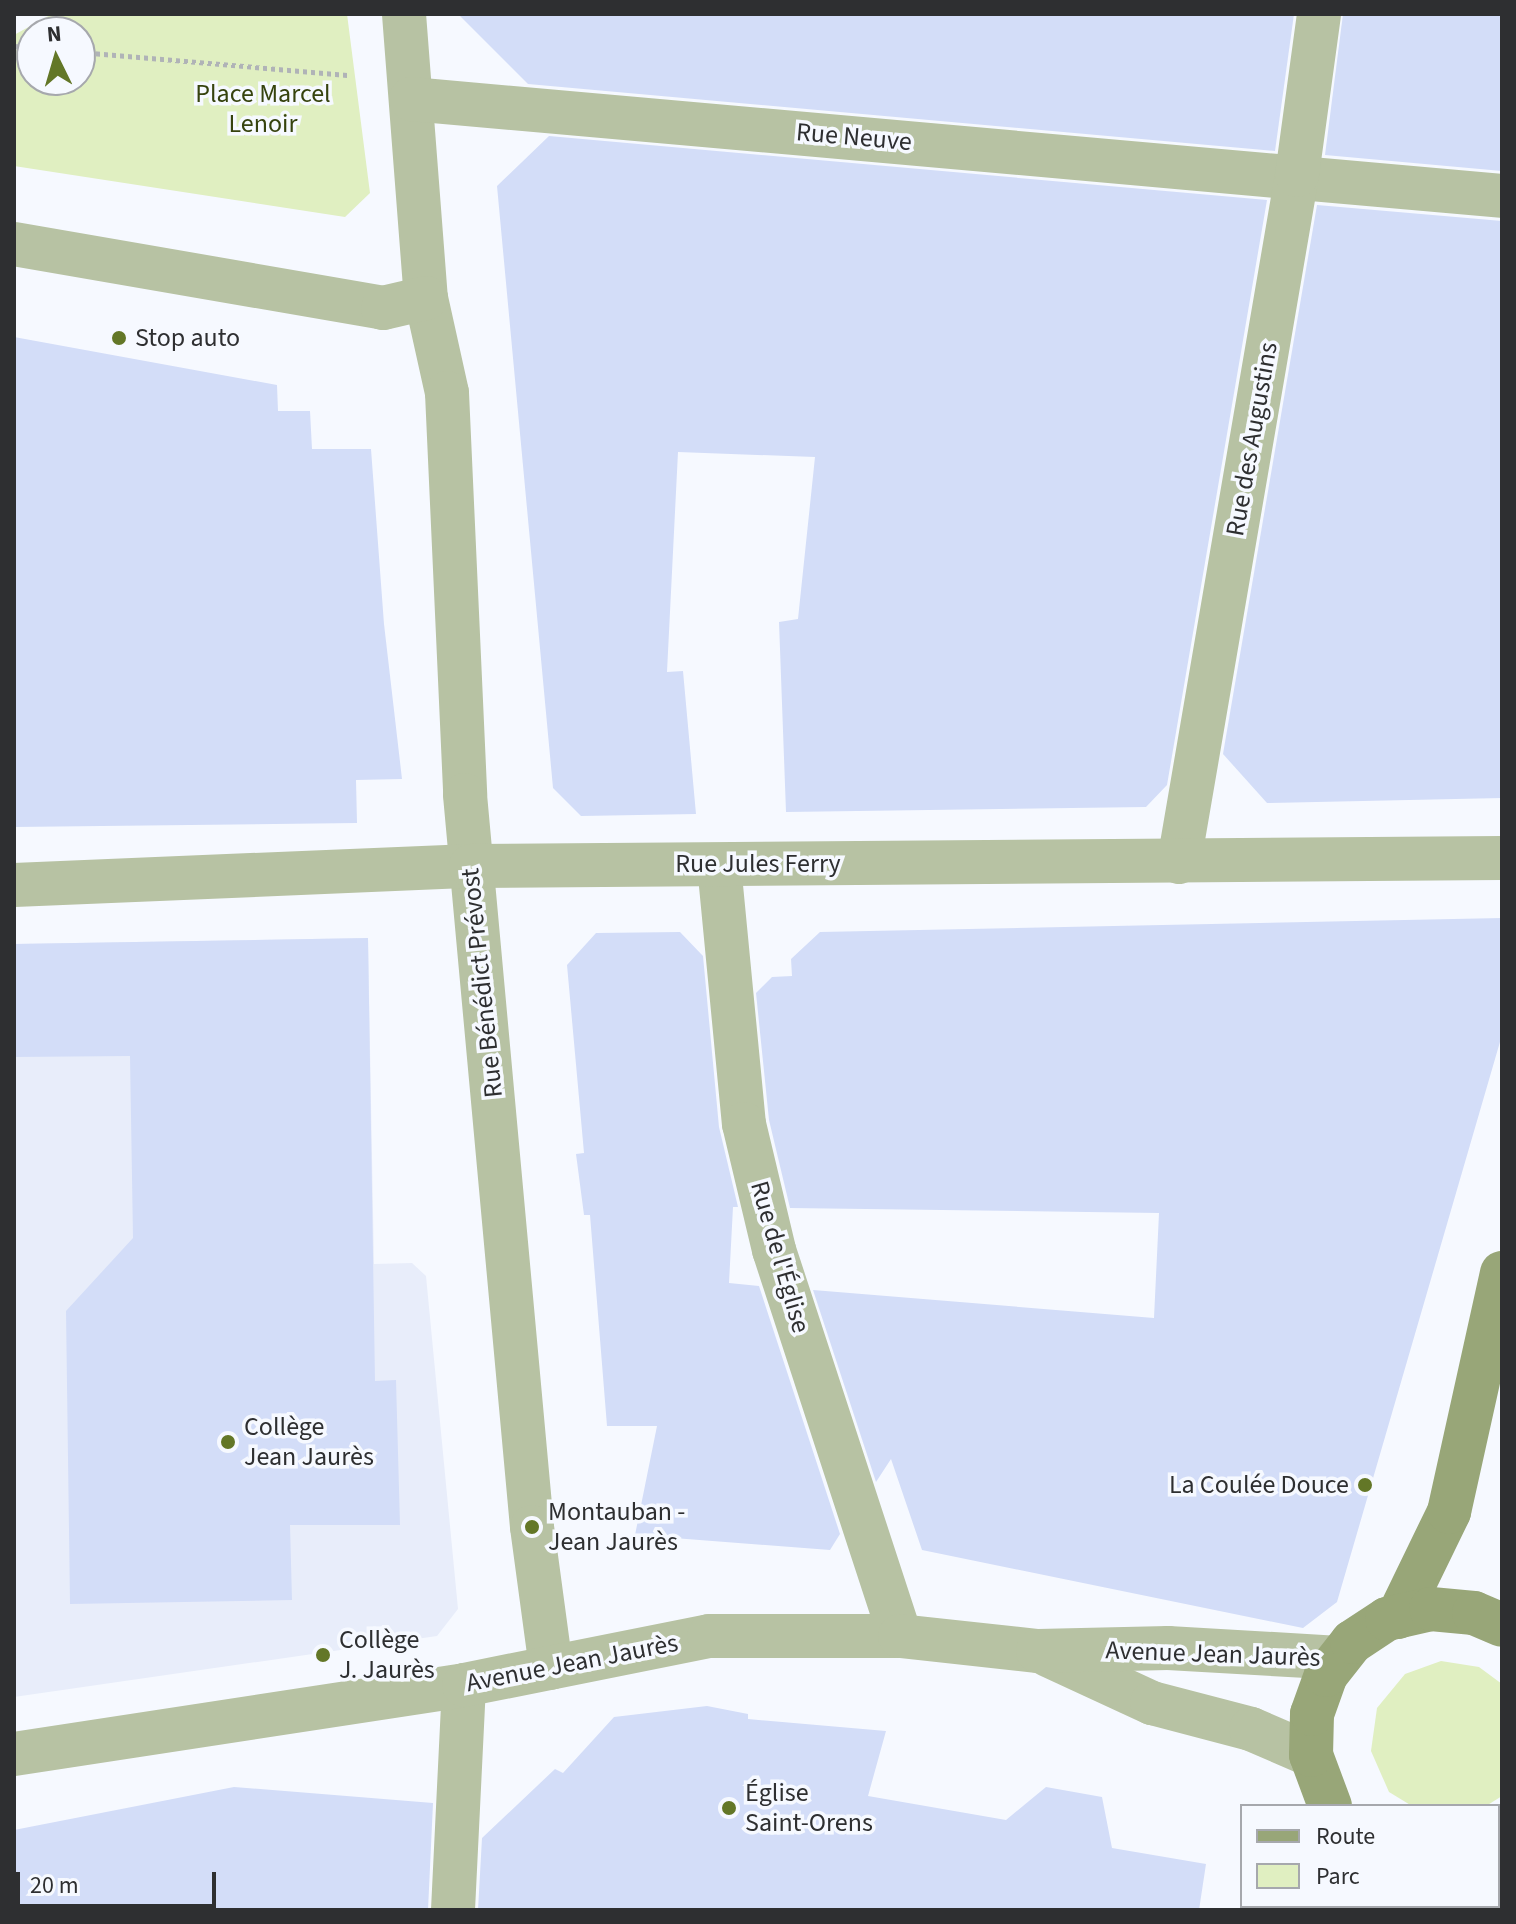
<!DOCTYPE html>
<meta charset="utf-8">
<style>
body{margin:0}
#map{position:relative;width:1516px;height:1924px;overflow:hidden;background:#f6f9ff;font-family:"Source Sans 3",sans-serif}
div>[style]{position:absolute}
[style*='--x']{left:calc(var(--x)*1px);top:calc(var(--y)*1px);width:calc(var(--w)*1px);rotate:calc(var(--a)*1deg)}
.built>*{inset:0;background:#e8edfa}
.green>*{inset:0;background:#e0efc1}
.building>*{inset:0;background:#d3ddf8}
.path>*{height:5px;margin-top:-2.5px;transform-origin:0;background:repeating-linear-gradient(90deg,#b0b3b7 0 4px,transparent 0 8px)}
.minor>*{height:44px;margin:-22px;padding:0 22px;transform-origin:22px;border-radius:22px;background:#b7c2a3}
.tertiary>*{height:44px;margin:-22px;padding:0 22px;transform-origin:22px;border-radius:22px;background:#b7c2a3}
.secondary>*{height:44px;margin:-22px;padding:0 22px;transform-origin:22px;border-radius:22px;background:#98a678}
.dots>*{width:22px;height:22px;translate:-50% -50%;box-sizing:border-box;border:4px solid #f6f9ff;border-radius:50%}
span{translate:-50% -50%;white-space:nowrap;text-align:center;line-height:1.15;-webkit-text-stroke:7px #f6f9ff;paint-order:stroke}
.park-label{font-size:26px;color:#36430e}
.street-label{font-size:26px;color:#2e2f31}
.poi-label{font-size:26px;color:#2e2f31}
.left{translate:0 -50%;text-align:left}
.right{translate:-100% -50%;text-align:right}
.frame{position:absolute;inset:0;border:16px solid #2e2f31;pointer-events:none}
.legend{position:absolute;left:1240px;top:1804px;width:260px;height:104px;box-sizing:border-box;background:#f6f9ff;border:2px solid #a6a8ad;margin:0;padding:10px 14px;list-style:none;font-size:24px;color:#2e2f31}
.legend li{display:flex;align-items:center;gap:16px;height:40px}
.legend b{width:40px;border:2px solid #a6a8ad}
.north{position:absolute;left:16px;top:16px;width:80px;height:80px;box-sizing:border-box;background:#f6f9ff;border:2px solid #a6a8ad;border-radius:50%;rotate:355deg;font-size:22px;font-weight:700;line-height:32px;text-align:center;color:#2e2f31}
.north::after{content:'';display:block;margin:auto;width:28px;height:36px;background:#637727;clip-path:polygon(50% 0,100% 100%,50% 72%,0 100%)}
.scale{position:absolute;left:16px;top:1872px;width:200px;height:36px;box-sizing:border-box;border:4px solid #2e2f31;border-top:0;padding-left:10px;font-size:24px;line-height:28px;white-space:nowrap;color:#2e2f31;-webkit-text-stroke:6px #f6f9ff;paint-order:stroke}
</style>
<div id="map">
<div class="built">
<i style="clip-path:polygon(368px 938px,374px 1264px,412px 1263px,426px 1276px,458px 1609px,437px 1636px,14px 1697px,14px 944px)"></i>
</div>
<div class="green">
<i style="clip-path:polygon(evenodd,52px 14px,347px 14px,370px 193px,345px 217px,14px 166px,14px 35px,52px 14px,32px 32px,80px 32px,80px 80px,32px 80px,32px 32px)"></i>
<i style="clip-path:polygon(1441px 1661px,1479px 1667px,1502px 1684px,1502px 1796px,1486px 1806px,1412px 1806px,1389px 1792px,1371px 1751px,1377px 1708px,1405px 1674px)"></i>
</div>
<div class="building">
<i style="clip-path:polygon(458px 14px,1294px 14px,1275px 151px,528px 84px)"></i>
<i style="clip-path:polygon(1343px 14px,1502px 14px,1502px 171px,1325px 155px)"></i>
<i style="clip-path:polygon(549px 136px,1267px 200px,1167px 785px,1146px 807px,786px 812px,779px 622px,798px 619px,815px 457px,678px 452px,667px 672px,683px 671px,696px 814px,581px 816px,553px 788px,497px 186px)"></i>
<i style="clip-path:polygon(1317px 205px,1502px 221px,1502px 798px,1267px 803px,1223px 754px)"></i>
<i style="clip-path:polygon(14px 337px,277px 385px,278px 411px,310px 411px,312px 449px,371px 449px,384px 624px,402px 779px,356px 780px,357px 823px,14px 827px)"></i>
<i style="clip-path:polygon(1502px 918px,1502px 1035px,1337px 1602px,1303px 1628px,922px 1550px,891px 1459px,876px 1482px,813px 1290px,1154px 1318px,1159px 1213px,790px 1208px,769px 1120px,756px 993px,772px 977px,792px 976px,791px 959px,820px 932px)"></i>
<i style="clip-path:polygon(680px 932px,703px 956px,719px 1127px,738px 1207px,733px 1207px,729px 1283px,759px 1286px,840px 1534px,830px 1550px,635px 1535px,657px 1426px,607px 1426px,590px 1215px,584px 1215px,576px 1154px,584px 1153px,567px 965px,596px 933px)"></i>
<i style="clip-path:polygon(368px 938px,375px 1381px,396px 1380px,400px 1525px,290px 1525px,292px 1600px,70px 1604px,66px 1311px,133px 1238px,130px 1056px,14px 1057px,14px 944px)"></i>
<i style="clip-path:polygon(707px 1706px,748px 1714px,748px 1719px,886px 1731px,868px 1796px,1006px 1820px,1046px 1787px,1102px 1797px,1112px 1848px,1206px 1864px,1199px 1910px,478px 1910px,482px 1838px,555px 1769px,563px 1773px,614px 1717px)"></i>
<i style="clip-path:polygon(234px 1787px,433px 1803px,428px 1910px,14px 1910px,14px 1830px)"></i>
</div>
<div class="path">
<i style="--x:14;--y:46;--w:18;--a:3"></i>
<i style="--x:80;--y:52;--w:271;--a:4.9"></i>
</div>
<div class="minor">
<i style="--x:404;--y:14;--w:285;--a:85.6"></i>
<i style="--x:426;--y:298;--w:97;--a:77.5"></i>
<i style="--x:447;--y:393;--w:402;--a:87.4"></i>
<i style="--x:465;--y:795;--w:735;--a:84.77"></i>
<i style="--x:532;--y:1527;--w:142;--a:82.3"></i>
<i style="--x:411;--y:99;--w:1095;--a:5.08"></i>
<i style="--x:14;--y:244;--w:375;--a:9.8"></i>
<i style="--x:383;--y:308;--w:44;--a:-13.1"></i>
<i style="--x:1179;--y:862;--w:697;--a:-80.25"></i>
<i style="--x:1297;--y:175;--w:162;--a:-82.2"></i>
<i style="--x:719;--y:865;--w:260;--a:84.5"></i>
<i style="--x:744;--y:1124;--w:130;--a:76.6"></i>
<i style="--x:774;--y:1250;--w:406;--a:71.9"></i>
<i style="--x:14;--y:885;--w:457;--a:-2.4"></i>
<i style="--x:471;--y:866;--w:1031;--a:-0.44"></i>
<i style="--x:453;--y:1910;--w:225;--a:-87.2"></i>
</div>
<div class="tertiary">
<i style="--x:1048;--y:1655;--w:115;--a:24.8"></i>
<i style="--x:1152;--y:1703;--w:102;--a:14.7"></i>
<i style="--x:1251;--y:1729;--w:65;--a:23.4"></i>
<i style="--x:14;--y:1754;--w:455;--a:-8.7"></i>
<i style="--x:464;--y:1685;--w:250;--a:-11.3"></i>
<i style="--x:709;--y:1636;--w:191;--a:0"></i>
<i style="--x:900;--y:1636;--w:139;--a:6.2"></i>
<i style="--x:1038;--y:1651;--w:130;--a:-1.3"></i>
<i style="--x:1168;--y:1648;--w:171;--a:3.3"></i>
</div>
<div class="secondary">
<i style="--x:1398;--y:1617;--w:117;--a:-64.1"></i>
<i style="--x:1449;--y:1512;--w:245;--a:-77.5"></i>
<i style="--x:1330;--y:1806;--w:54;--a:-110.4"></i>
<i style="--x:1311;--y:1755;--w:41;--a:-88.6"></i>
<i style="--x:1312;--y:1714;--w:41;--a:-70.3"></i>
<i style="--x:1326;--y:1675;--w:42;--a:-51.8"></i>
<i style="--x:1352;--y:1642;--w:42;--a:-33.3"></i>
<i style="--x:1387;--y:1619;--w:45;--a:-12.8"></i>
<i style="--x:1431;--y:1609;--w:43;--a:5.3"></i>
<i style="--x:1474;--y:1613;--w:30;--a:23"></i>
<i style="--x:1498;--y:1854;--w:4;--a:-14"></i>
<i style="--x:1311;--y:1910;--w:4;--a:-76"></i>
<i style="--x:1481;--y:1910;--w:4;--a:-90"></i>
</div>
<div class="dots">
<i style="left:119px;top:338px;background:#637727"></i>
<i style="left:228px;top:1442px;background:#637727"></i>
<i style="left:1365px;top:1485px;background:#637727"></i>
<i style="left:532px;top:1527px;background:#637727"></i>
<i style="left:323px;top:1655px;background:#637727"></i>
<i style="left:729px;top:1808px;background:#637727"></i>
</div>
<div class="park-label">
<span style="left:263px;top:109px">Place Marcel<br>Lenoir</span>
</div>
<div class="street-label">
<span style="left:854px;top:137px;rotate:5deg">Rue Neuve</span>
<span style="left:1252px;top:439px;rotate:-80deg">Rue des Augustins</span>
<span style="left:758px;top:864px">Rue Jules Ferry</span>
<span style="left:482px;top:983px;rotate:-96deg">Rue Bénédict Prévost</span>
<span style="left:780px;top:1257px;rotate:74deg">Rue de l'Église</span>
<span style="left:1213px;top:1654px;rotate:2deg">Avenue Jean Jaurès</span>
<span style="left:572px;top:1663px;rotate:-11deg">Avenue Jean Jaurès</span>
</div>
<div class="poi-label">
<span class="left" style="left:135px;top:338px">Stop auto</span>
<span class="left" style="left:244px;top:1442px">Collège<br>Jean Jaurès</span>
<span class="right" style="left:1349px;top:1485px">La Coulée Douce</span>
<span class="left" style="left:548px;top:1527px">Montauban -<br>Jean Jaurès</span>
<span class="left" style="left:339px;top:1655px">Collège<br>J. Jaurès</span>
<span class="left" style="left:745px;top:1808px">Église<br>Saint-Orens</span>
</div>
<div class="frame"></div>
<ul class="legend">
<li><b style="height:10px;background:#98a678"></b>Route</li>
<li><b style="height:22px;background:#e0efc1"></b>Parc</li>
</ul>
<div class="north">N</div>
<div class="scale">20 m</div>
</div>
